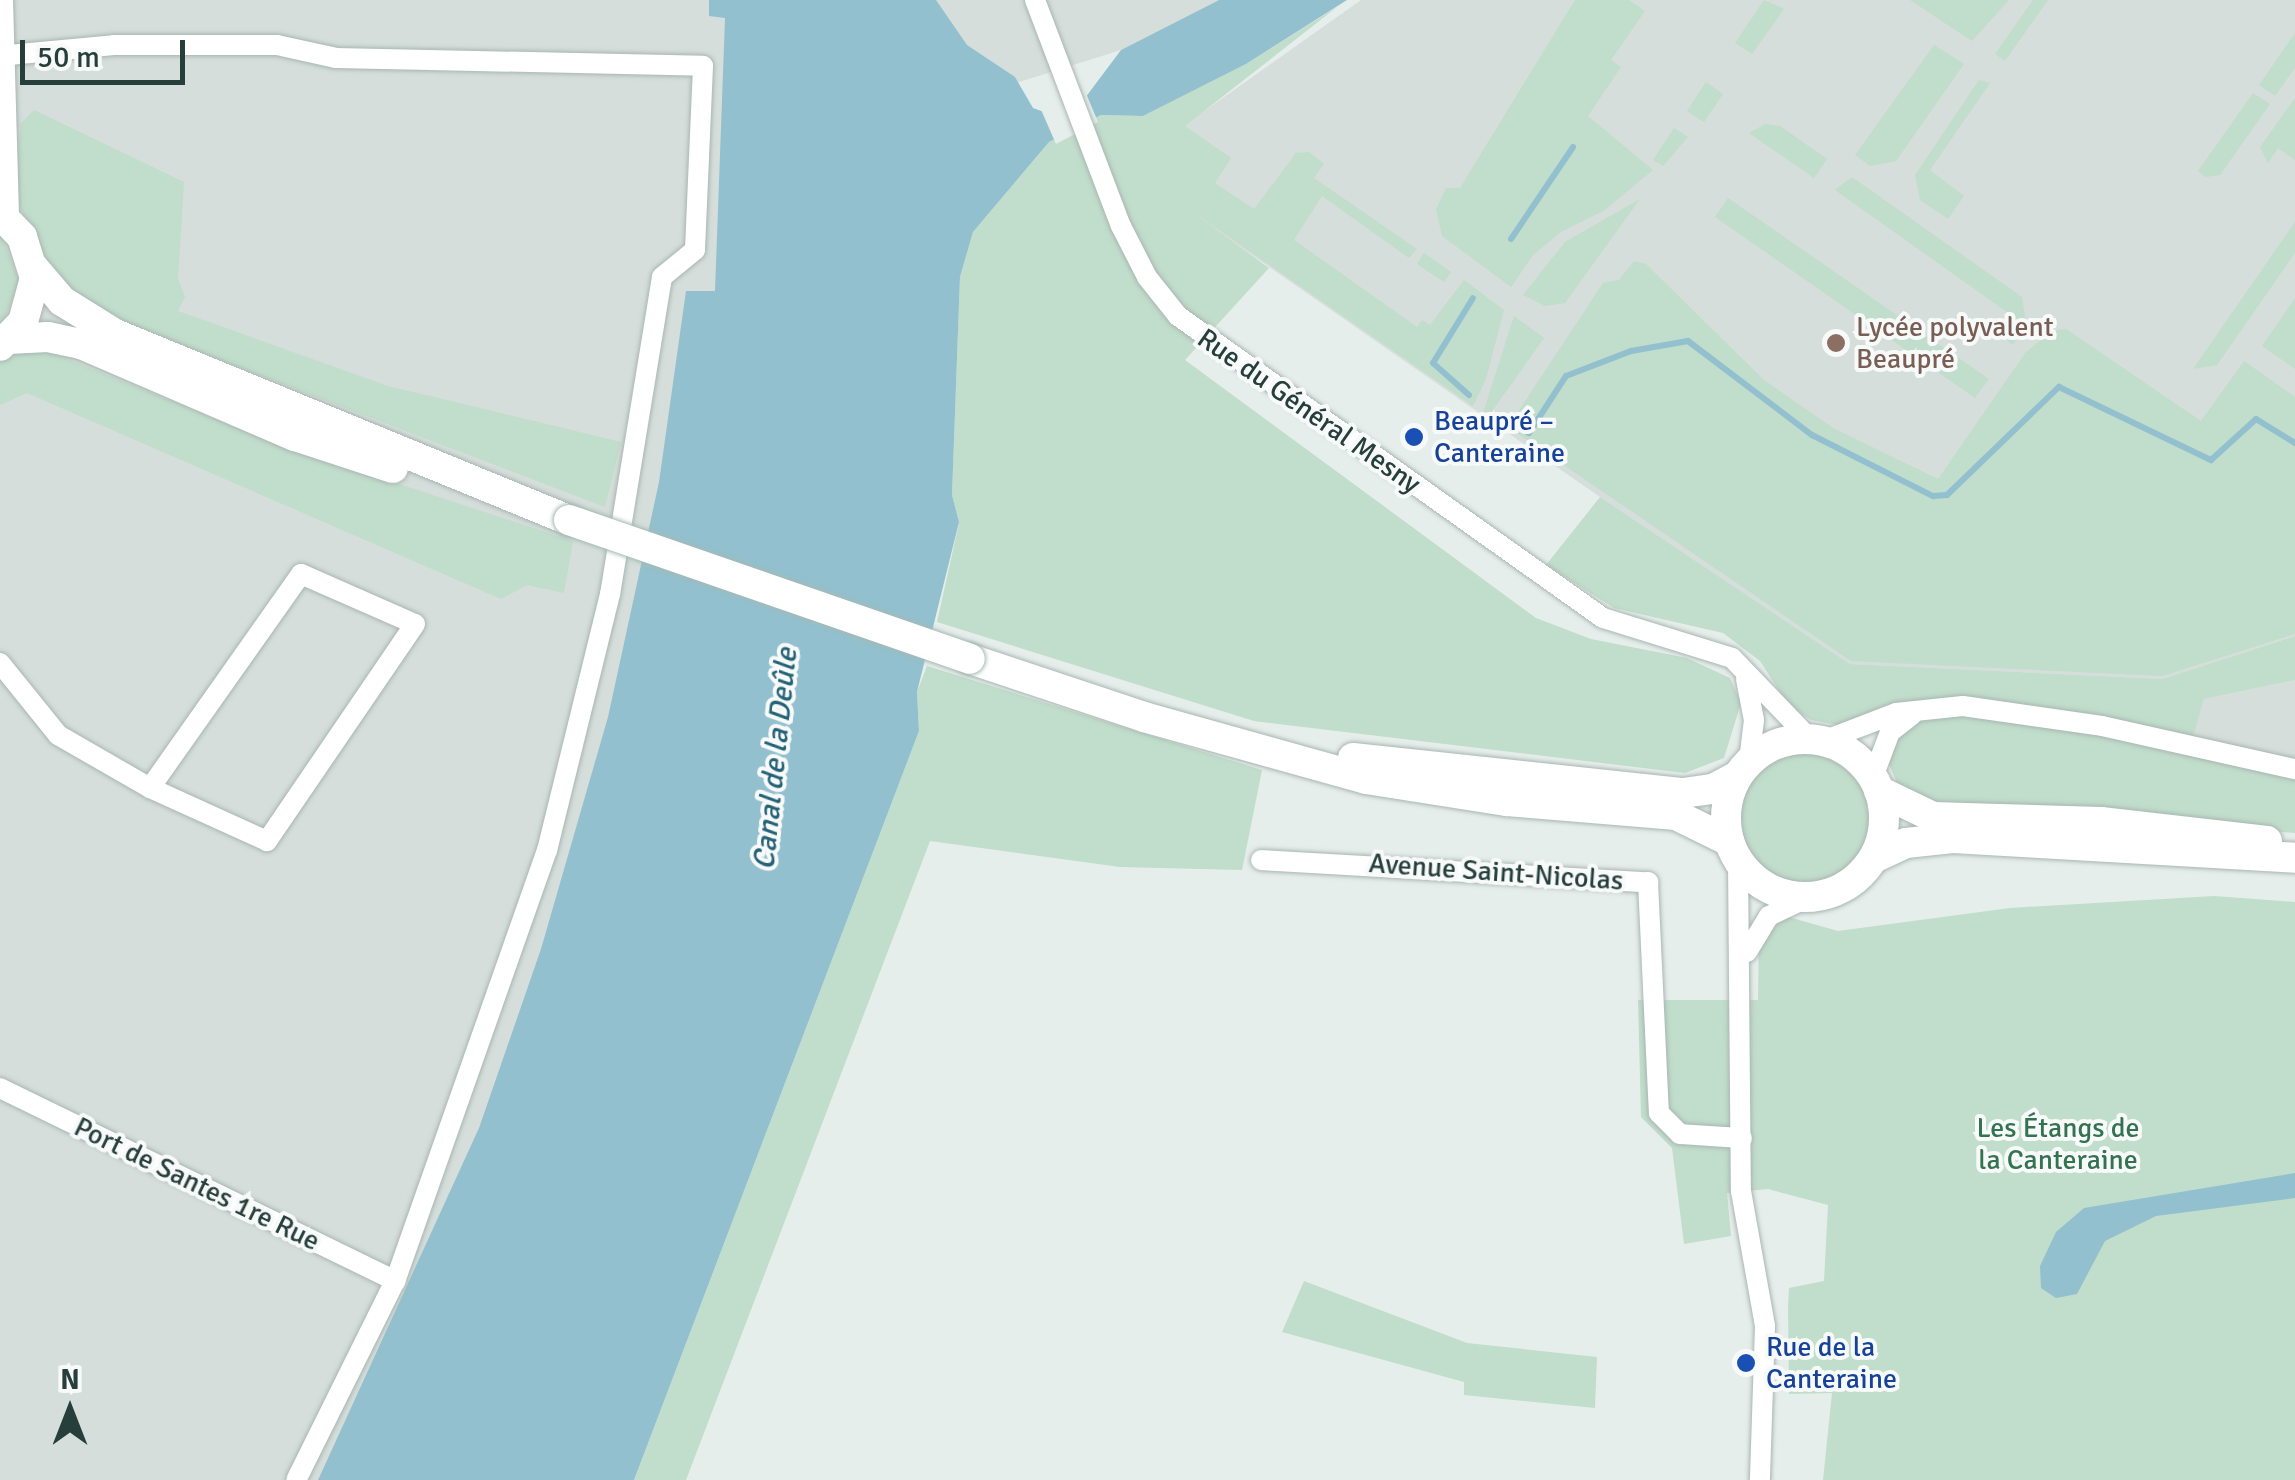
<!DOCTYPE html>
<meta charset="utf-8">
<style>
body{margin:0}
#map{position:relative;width:2295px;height:1480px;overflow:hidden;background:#e6eeeb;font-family:Signika,sans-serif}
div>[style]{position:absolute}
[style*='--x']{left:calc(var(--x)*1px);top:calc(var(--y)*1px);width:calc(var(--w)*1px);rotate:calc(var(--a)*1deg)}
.built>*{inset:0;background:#d5deda}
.green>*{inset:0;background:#c1ddcb}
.round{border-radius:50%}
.water>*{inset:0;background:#93c0ce}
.pier>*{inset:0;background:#e6eeeb}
.stream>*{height:6px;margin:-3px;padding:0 3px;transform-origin:3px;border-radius:3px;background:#93c0ce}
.roads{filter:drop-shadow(0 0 2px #a9b6b3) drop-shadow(0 0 2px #a9b6b3)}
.minor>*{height:20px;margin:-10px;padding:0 10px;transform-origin:10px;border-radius:10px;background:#fff}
.secondary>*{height:30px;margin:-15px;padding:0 15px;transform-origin:15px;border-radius:15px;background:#fff}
.secondary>.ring{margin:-15px;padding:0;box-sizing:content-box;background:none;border:30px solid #fff;border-radius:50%}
.bridges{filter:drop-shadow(0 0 2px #a5b9b4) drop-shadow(0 0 2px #a5b9b4)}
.secondary-bridge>*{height:30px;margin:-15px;padding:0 15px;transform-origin:15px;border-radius:15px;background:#fff}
.dots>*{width:28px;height:28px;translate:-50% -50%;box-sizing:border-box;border:5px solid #f7faf9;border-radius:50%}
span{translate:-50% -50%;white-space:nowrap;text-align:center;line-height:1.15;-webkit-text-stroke:8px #f7faf9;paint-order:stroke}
.education-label{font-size:28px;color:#785e54}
.left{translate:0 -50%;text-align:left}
.street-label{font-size:28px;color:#263f3b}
.transit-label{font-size:28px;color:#164399}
.park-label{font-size:28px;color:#337351}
.water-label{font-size:30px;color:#246277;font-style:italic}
.north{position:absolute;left:20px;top:1360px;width:100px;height:100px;-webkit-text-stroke:8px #f7faf9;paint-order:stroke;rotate:0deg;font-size:28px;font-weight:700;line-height:40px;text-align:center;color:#263f3b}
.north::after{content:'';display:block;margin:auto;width:35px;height:45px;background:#263f3b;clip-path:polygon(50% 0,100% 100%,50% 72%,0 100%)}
.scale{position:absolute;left:20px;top:40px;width:165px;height:45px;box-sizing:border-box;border:5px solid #263f3b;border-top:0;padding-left:12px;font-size:30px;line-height:35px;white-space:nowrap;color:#263f3b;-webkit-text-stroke:8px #f7faf9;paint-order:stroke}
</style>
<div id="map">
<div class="built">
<i style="clip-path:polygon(0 0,1219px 0,1121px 50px,936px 108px,647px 587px,489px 1199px,370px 1480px,0 1480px)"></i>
<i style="clip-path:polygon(1361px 0,2295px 0,2295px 636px,2162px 679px,1850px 664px,1600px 497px,1167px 196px,1179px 129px)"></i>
<i style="clip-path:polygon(2295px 680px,2295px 778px,2187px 756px,2204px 699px)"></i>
</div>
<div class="green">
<i style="clip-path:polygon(1575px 0,1629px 0,1645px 11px,1611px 60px,1621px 67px,1588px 116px,1653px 170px,1605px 210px,1561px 232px,1533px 255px,1511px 287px,1442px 236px,1436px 209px,1446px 188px,1460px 188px)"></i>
<i style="clip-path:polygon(1764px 0,1784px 9px,1752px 54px,1735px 43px)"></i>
<i style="clip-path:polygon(1910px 0,2009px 0,1972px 41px)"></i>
<i style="clip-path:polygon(2033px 0,2048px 0,2005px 61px,1995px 54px)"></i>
<i style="clip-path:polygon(1337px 7px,1185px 126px,1231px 158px,1215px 183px,1254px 209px,1296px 153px,1309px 152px,1324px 164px,1314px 178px,1417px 249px,1409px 258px,1322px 196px,1294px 240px,1417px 327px,1422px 320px,1430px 325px,1464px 280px,1504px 310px,1486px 379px,1473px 406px,1184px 206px,1269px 268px,1185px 360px,1536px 618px,1591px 639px,1687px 658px,1730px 678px,1741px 703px,1724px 758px,1685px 773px,1254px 721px,937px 622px,959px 523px,952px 495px,960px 277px,973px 232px,1049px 142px,1101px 115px,1143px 116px,1246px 64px)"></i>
<i style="clip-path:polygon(2295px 33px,2295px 68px,2275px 96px,2259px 85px)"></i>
<i style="clip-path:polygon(1934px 45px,1964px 64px,1896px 161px,1870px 166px,1855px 155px)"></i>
<i style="clip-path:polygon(1979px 80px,1990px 83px,1930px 170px,1964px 196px,1948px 219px,1920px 200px,1915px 175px)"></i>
<i style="clip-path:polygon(1706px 82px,1723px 94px,1704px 122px,1687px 111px)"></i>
<i style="clip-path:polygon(2253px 93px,2270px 104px,2220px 175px,2206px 177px,2198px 171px)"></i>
<i style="clip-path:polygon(2295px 98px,2295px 160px,2278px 148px,2268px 163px,2260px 147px)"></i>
<i style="clip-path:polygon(34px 110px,184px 182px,178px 279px,185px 297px,178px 311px,388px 386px,621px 442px,605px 507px,131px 326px,60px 287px,14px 195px,21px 123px)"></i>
<i style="clip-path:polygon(1765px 124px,1780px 126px,1827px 159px,1814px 178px,1749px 133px)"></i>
<i style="clip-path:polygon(1674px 128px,1688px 137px,1663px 166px,1653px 160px)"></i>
<i style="clip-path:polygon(1852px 177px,2022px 297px,2026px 322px,2013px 345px,2008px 342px,2014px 317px,1835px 190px)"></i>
<i style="clip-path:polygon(1728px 198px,1989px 379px,1975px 398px,1715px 217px)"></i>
<i style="clip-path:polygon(1640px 199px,1565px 303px,1545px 306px,1523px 295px,1565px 242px)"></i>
<i style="clip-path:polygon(2295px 222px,2295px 253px,2288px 263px,2217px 365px,2193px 369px)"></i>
<i style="clip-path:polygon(0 233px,20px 283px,0 327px)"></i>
<i style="clip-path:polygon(1424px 253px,1451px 272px,1444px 282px,1417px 264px)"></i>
<i style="clip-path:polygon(1634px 261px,1646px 264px,1764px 380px,1833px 428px,1938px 479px,2026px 352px,2052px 331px,2066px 329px,2201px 421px,2244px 361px,2295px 397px,2295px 634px,2162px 676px,1851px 661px,1508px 427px,1603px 283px,1619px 280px)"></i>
<i style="clip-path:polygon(2295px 298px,2295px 369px,2262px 346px)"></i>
<i style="clip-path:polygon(1514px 316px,1544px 338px,1488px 417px,1483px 413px)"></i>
<i style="clip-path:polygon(37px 347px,283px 446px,573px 541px,564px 593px,527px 585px,501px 599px,27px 393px,0 405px,0 361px)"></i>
<i style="clip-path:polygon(1600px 497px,1850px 664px,2162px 679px,2295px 636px,2295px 680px,2204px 699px,2188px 755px,2295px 778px,2295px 833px,1927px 806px,1899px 788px,1889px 764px,1894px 743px,1862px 718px,1838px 725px,1811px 720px,1789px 706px,1760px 661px,1723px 633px,1614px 608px,1546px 565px)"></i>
<i style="clip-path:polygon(927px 666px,1262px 770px,1242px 870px,1120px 867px,930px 841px,686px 1480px,634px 1480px,919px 731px,917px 692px)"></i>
<i class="round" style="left:1739px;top:754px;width:130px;height:130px"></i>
<i style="clip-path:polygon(2214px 896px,2295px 902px,2295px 1480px,1823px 1480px,1832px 1393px,1789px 1394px,1788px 1308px,1789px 1288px,1824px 1281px,1828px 1205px,1768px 1189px,1727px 1193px,1731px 1236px,1684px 1244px,1672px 1148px,1641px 1117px,1638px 1000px,1758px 1000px,1759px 938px,1785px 916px,1838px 931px,2010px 908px)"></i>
<i style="clip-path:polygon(1304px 1281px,1467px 1343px,1597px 1357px,1595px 1408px,1464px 1395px,1464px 1382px,1282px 1332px)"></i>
</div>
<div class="water">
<i style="clip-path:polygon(709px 0,936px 0,967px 45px,1015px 77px,1033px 108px,1047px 113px,1085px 98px,1121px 50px,1219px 0,1347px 0,1246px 64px,1143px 116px,1101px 115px,1049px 142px,973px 232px,960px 277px,952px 495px,959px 522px,917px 692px,919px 731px,634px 1480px,318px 1480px,479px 1128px,541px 949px,608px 717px,659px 482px,686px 291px,715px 291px,725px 18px,709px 16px)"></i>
<i style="clip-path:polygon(2295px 1173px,2295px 1198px,2156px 1216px,2105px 1241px,2077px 1294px,2056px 1298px,2041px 1288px,2040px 1266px,2056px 1232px,2084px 1208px)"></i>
</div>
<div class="pier">
<i style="clip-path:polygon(1085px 91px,1098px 122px,1056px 144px,1039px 105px,1066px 106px)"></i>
</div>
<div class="stream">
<i style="--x:1511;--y:239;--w:111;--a:-56"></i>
<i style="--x:1469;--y:395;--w:48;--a:-138.4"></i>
<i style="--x:1433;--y:363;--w:76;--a:-58.4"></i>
<i style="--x:1520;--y:428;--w:10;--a:29"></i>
<i style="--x:1529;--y:433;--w:68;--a:-57"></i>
<i style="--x:1566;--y:376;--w:70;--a:-21"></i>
<i style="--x:1631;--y:351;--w:58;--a:-10"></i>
<i style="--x:1688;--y:341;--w:156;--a:37.2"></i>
<i style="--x:1812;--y:435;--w:136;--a:26.8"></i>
<i style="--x:1933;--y:496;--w:14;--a:-4"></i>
<i style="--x:1947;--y:495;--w:156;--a:-44"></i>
<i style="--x:2059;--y:387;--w:169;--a:25.7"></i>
<i style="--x:2211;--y:460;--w:61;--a:-42.3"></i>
<i style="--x:2256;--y:419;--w:46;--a:31.6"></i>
</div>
<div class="roads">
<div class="minor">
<i style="--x:3;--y:0;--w:221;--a:88.4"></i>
<i style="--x:1035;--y:0;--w:242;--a:69.2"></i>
<i style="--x:1121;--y:226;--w:57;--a:63"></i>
<i style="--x:1147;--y:277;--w:50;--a:51.5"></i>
<i style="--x:1178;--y:316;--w:521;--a:35.4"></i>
<i style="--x:1603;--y:618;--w:135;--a:17.2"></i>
<i style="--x:1732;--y:658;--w:112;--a:46.1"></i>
<i style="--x:9;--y:55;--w:105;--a:-5.4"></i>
<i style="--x:114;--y:45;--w:163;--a:0"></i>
<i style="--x:277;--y:45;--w:60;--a:12.4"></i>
<i style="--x:336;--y:58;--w:367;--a:1.2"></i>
<i style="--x:703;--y:66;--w:184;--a:92.5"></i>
<i style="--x:695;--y:250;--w:43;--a:140.7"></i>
<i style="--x:662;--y:277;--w:321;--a:99.3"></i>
<i style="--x:610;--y:594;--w:264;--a:103.8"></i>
<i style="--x:547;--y:850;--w:457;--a:109.4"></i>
<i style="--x:395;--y:1281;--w:222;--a:116.4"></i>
<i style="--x:301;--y:574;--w:124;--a:23.7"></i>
<i style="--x:415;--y:624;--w:263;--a:124.3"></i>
<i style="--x:267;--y:841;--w:128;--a:-155.6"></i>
<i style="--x:150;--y:788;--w:262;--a:-54.8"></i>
<i style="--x:0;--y:663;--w:92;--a:51.1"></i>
<i style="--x:58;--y:735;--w:106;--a:29.9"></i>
<i style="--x:1746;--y:679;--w:42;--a:79"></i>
<i style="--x:1754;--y:720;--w:41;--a:97"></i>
<i style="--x:1823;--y:741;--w:78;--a:-21"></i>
<i style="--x:1896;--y:713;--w:67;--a:-6"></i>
<i style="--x:1963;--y:706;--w:140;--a:8.2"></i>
<i style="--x:2102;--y:726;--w:198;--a:12.6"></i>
<i style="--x:1873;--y:777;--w:48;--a:-69.3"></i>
<i style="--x:1890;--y:732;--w:28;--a:-38"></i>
<i style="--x:1261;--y:860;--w:388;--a:3.3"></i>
<i style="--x:1648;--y:882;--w:231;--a:87.3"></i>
<i style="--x:1659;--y:1113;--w:30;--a:45"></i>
<i style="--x:1680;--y:1134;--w:62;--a:3.7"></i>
<i style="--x:1738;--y:862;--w:329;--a:89.5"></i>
<i style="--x:1741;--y:1191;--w:137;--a:79.9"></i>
<i style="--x:1765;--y:1326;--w:154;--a:91.9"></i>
<i style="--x:1747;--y:952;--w:42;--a:-58.6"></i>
<i style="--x:1769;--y:916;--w:44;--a:-25.4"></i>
<i style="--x:0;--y:1088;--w:440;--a:26"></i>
</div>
<div class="secondary">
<i style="--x:0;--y:214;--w:32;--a:46"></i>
<i style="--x:22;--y:237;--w:43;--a:72.4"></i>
<i style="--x:35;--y:278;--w:46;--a:105.3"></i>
<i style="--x:23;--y:322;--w:33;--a:134"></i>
<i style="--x:33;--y:267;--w:45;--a:49.5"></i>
<i style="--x:62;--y:301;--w:62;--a:31.9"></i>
<i style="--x:115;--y:334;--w:491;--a:22.3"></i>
<i style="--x:8;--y:339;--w:40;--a:-2.9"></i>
<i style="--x:48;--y:337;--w:34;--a:12"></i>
<i style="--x:81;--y:344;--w:233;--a:23.3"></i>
<i style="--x:295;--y:436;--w:103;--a:18.1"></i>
<i style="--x:970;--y:659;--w:183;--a:18.4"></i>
<i style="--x:1144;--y:717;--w:230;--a:15.6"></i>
<i style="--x:1366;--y:779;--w:143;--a:8.9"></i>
<i style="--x:1507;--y:801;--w:170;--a:4.7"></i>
<i style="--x:1676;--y:815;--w:59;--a:26.1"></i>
<i class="ring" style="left:1726px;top:739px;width:128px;height:128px"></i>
<i style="--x:1353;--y:758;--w:332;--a:6.1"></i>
<i style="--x:1683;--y:793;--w:30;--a:-8"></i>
<i style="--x:1713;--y:789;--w:27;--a:-28"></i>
<i style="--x:1879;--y:791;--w:60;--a:25.7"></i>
<i style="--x:1933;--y:817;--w:168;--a:1.7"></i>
<i style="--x:2101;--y:822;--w:167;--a:6.5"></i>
<i style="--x:1874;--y:858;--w:35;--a:-25"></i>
<i style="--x:1906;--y:843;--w:47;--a:-6.1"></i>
<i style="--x:1953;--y:838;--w:343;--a:3.3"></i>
</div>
</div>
<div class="bridges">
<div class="secondary-bridge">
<i style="--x:569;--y:520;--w:424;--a:19.1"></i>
</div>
</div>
<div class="dots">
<i style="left:1836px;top:343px;background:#8d6e63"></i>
<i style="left:1414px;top:437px;background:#1a4fb4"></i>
<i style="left:1746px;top:1363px;background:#1a4fb4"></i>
</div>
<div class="education-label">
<span class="left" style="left:1856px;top:343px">Lycée polyvalent<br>Beaupré</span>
</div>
<div class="street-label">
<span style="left:1309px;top:411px;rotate:35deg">Rue du Général Mesny</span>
<span style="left:1496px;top:872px;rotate:4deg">Avenue Saint-Nicolas</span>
<span style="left:197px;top:1184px;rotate:26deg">Port de Santes 1re Rue</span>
</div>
<div class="transit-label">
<span class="left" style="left:1434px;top:437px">Beaupré –<br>Canteraine</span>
<span class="left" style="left:1766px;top:1363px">Rue de la<br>Canteraine</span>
</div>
<div class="park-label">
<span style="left:2058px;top:1144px">Les Étangs de<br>la Canteraine</span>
</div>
<div class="water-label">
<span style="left:776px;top:759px;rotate:-84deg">Canal de la Deûle</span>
</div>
<div class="north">N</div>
<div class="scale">50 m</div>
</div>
